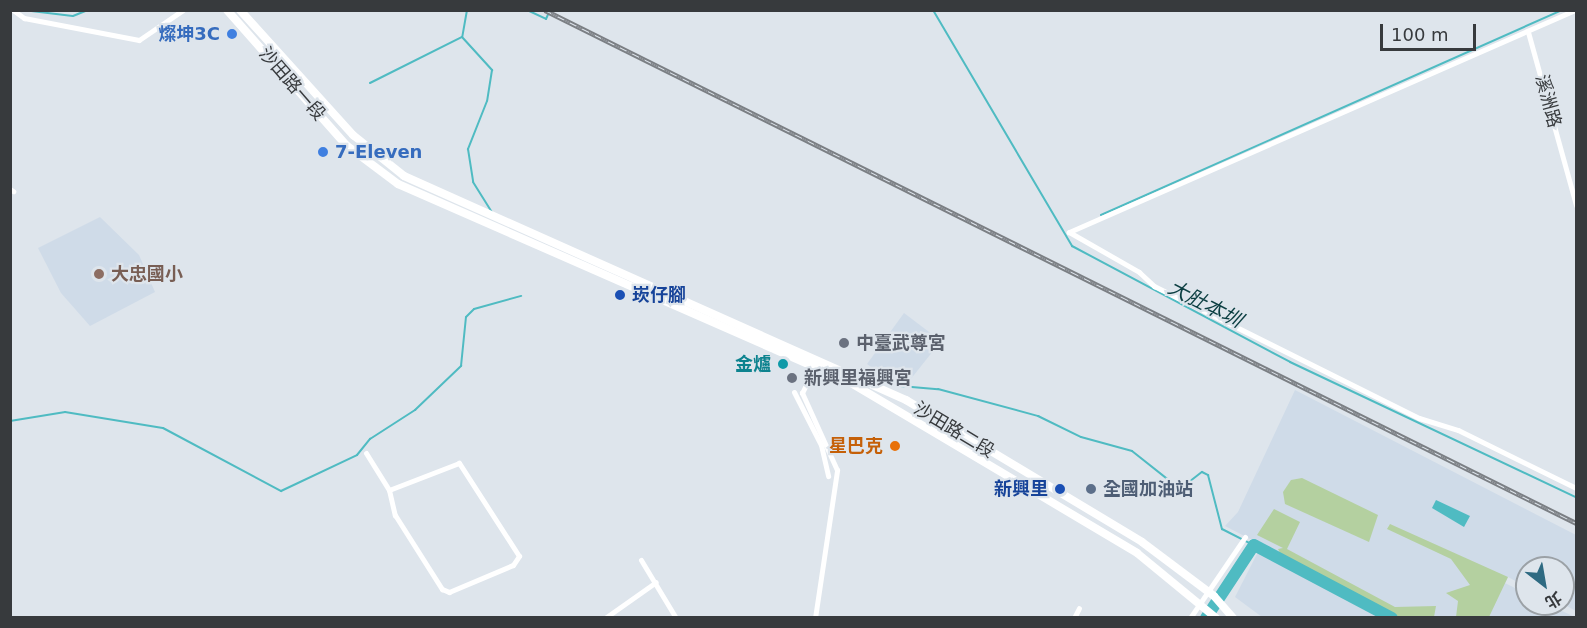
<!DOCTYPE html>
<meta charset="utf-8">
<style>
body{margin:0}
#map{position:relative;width:1587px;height:628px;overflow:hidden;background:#dee5ec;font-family:"DejaVu Sans","Noto Sans TC",sans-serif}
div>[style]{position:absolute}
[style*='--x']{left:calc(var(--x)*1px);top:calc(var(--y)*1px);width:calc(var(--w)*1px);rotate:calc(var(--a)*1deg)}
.built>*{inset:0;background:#cfdbe8}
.green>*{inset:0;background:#b4d0a0}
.water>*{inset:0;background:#4fbbc2}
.stream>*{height:2px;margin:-1px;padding:0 1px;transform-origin:1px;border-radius:1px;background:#4fbbc2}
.river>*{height:12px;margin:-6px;padding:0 6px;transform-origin:6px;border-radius:6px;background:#4fbbc2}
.street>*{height:5px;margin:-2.5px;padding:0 2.5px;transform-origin:2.5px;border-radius:2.5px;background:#fff}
.primary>*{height:8px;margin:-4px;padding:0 4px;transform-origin:4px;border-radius:4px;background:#fff}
.rail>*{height:4.5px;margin-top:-2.25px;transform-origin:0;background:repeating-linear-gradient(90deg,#dee5ec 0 7px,#7b7f84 0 14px);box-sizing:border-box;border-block:2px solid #7b7f84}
.dots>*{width:16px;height:16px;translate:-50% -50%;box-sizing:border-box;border:3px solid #dee5ec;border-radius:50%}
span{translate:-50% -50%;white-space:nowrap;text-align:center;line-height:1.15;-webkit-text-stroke:4.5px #dee5ec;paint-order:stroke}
.shop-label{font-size:18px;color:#366cbe;font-weight:700}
.right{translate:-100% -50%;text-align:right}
.left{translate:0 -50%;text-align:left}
.street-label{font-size:18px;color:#373a3d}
.education-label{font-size:18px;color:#785e54;font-weight:700}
.transit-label{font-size:18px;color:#164399;font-weight:700}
.worship-label{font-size:18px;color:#5b616d;font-weight:700}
.culture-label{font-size:18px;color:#0d838f;font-weight:700}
.food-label{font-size:18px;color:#c56008;font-weight:700}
.service-label{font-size:18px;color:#4e5e75;font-weight:700}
.water-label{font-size:20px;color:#0b3e41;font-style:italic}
.frame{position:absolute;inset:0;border:12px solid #373a3d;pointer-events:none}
.north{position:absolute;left:1515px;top:556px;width:60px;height:60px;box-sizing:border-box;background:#dee5ec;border:2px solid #9ba1a6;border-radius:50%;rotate:149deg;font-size:16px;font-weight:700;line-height:24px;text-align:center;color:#373a3d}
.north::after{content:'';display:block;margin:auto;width:21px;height:27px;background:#2e6a82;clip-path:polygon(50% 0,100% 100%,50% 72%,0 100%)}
.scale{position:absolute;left:1380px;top:24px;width:96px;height:27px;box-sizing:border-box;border:3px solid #373a3d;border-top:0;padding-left:8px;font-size:18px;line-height:21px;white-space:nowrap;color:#373a3d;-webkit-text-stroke:4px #dee5ec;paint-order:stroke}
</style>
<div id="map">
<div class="built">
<i style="clip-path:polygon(100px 217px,139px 255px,155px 292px,90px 326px,61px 293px,38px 248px)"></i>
<i style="clip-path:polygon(904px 313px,941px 341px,910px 380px,894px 384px,867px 364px)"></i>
<i style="clip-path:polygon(1295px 390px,1576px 535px,1576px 611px,1563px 604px,1563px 568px,1527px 568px,1527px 587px,1508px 577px,1505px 583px,1527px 594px,1527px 604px,1547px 604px,1575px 617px,1401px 617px,1225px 526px,1238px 512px)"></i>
<i style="clip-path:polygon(1258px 552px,1270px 557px,1377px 617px,1262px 617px,1235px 597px)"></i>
</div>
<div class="green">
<i style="clip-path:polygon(1302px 478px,1378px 515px,1369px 542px,1285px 504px,1283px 492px,1291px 480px)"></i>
<i style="clip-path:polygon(1274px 509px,1300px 522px,1287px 549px,1395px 607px,1436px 606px,1434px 617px,1395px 617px,1284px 561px,1278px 549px,1283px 548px,1257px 535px)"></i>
<i style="clip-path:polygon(1390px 524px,1508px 577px,1489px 617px,1456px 617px,1458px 601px,1446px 593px,1470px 585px,1451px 559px,1387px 529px)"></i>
</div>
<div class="water">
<i style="clip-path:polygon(1436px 500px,1470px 516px,1464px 527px,1432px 508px)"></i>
</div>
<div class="stream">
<i style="--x:23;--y:10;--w:50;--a:6.8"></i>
<i style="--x:73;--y:16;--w:16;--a:-22"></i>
<i style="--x:467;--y:10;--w:27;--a:100"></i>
<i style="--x:462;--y:37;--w:45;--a:47.7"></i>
<i style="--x:492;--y:70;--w:31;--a:99"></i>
<i style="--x:487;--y:101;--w:52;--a:111.6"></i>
<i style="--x:468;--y:149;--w:33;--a:81"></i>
<i style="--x:473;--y:182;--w:36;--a:58"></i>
<i style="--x:527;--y:10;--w:21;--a:25"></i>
<i style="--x:546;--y:19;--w:10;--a:-66"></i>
<i style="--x:933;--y:10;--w:274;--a:59.5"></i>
<i style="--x:1072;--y:246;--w:247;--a:28"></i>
<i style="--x:1290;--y:362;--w:316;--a:25.3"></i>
<i style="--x:370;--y:83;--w:103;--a:-26.6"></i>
<i style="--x:1101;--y:215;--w:505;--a:-23.97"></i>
<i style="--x:900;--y:386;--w:38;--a:5"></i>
<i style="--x:938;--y:389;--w:104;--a:15.1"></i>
<i style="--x:1038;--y:416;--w:48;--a:26"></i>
<i style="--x:1081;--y:437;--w:53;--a:15.4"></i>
<i style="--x:1132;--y:451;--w:61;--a:38.4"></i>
<i style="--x:1180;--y:489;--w:28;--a:-38"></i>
<i style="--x:1202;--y:472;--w:7;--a:27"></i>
<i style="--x:1208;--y:475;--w:56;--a:75.5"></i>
<i style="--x:1222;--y:529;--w:36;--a:27"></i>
<i style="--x:10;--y:421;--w:56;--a:-9.3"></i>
<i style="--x:65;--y:412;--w:99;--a:9.3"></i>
<i style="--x:163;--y:428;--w:134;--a:28.1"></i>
<i style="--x:281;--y:491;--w:84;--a:-25.3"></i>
<i style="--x:357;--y:455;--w:21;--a:-51"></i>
<i style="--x:370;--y:439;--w:54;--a:-32.8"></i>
<i style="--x:415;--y:410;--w:64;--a:-43.7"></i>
<i style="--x:461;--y:366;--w:49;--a:-84.2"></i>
<i style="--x:466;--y:317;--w:11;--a:-45"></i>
<i style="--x:474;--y:309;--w:49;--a:-15.5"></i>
</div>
<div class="river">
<i style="--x:1206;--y:618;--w:87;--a:-56.7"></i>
<i style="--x:1254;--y:545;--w:156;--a:27.9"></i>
</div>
<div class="street">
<i style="--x:13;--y:10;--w:14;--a:36"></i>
<i style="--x:24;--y:18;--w:117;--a:10.8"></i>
<i style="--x:139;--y:40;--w:53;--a:-34.3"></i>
<i style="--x:1575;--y:10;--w:553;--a:156.31"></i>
<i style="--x:1069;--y:232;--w:81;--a:29.7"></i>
<i style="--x:1139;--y:272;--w:21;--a:43"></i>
<i style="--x:1154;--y:286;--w:296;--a:26.5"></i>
<i style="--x:1419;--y:418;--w:41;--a:17.1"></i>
<i style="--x:1458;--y:430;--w:131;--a:26.2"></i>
<i style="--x:1528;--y:32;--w:180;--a:74.5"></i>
<i style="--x:10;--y:189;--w:4;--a:34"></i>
<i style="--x:794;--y:392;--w:59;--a:63"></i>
<i style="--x:821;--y:445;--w:32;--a:77"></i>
<i style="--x:366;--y:453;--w:44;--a:58.1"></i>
<i style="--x:389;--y:490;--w:26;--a:77"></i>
<i style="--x:395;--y:515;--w:88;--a:57.6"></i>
<i style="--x:442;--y:589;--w:8;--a:23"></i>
<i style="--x:449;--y:592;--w:69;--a:-22.9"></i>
<i style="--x:513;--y:565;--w:11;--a:-56"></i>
<i style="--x:519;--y:556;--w:111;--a:-122.8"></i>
<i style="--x:459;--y:463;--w:75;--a:158.9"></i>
<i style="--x:641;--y:560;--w:68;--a:58.9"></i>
<i style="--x:605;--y:618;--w:62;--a:-35.2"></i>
<i style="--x:815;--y:618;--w:150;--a:-81.5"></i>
<i style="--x:837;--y:470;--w:85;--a:-114.4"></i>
<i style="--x:802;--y:393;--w:32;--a:-64"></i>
<i style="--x:1074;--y:618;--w:11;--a:-63"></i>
<i style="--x:1190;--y:618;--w:98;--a:-55.8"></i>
</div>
<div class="primary">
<i style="--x:227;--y:10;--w:180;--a:48.6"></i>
<i style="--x:346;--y:145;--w:65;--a:36.9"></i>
<i style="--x:398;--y:184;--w:495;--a:23.7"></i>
<i style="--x:851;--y:383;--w:333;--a:30.7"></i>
<i style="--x:1137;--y:553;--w:102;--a:39.4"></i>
<i style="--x:240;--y:10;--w:169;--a:47.9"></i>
<i style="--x:353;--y:135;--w:65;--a:38.8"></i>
<i style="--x:404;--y:176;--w:550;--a:24.05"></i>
<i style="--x:906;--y:400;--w:275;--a:31"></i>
<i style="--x:1142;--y:542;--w:90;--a:36.9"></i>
<i style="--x:1214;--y:596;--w:29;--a:49"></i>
</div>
<div class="rail">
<i style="--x:545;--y:10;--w:1152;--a:26.45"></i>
</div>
<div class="dots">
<i style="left:232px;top:34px;background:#3f7fe0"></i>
<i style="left:323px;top:152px;background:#3f7fe0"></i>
<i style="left:99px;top:274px;background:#8d6e63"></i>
<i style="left:620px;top:295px;background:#1a4fb4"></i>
<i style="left:844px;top:343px;background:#6b7280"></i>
<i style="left:783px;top:364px;background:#0f9aa8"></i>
<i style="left:792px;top:378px;background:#6b7280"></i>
<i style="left:895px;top:446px;background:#e8710a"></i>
<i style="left:1060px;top:489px;background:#1a4fb4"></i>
<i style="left:1091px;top:489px;background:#5c6f8a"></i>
</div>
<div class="shop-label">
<span class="right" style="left:220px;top:34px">燦坤3C</span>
<span class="left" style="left:335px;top:152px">7-Eleven</span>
</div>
<div class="street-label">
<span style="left:292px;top:84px;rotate:49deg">沙田路一段</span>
<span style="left:1548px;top:101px;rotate:75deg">溪洲路</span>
<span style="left:954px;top:430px;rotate:31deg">沙田路二段</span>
</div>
<div class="education-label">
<span class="left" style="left:111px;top:274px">大忠國小</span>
</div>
<div class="transit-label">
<span class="left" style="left:632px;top:295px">崁仔腳</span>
<span class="right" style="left:1048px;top:489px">新興里</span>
</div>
<div class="worship-label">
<span class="left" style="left:856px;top:343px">中臺武尊宮</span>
<span class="left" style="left:804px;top:378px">新興里福興宮</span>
</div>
<div class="culture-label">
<span class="right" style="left:771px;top:364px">金爐</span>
</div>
<div class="food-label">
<span class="right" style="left:883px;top:446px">星巴克</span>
</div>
<div class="service-label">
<span class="left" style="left:1103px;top:489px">全國加油站</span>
</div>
<div class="water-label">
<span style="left:1205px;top:304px;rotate:27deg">大肚本圳</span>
</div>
<div class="frame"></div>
<div class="north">北</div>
<div class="scale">100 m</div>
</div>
